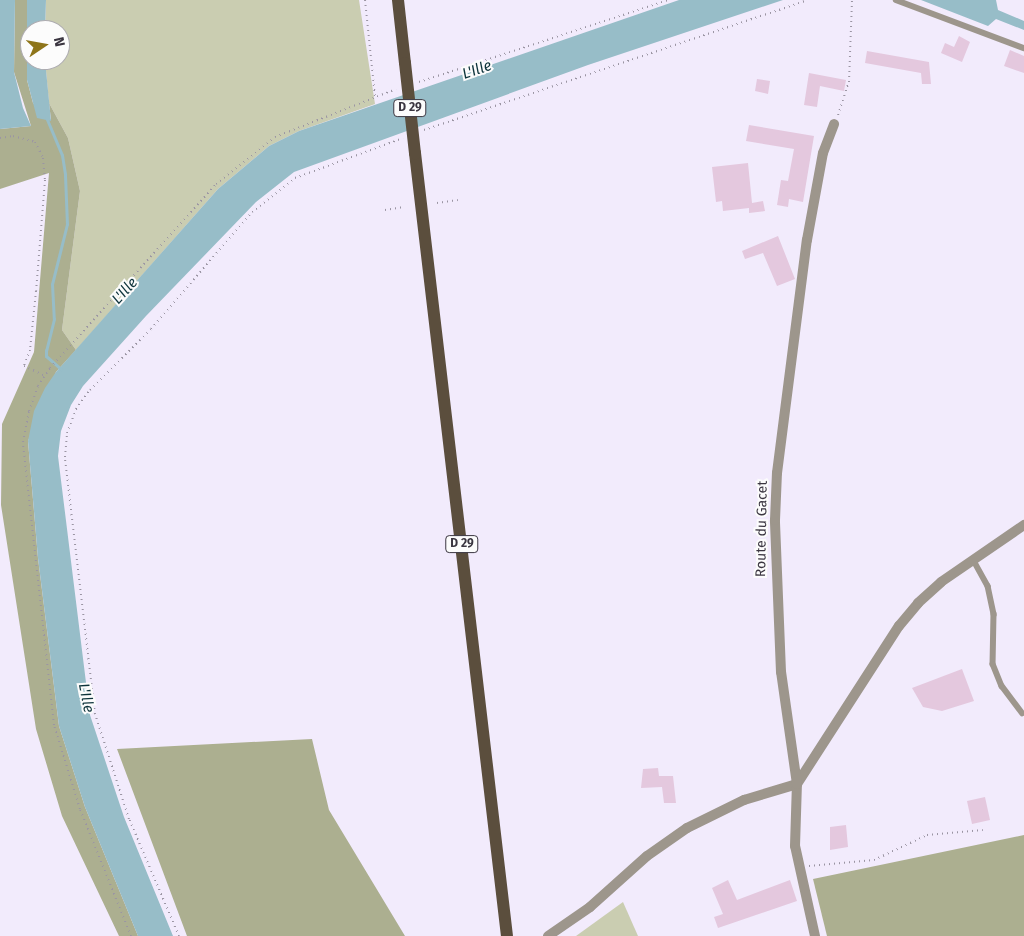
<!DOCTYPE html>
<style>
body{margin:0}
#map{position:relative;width:1024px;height:936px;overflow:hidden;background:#f2ebfc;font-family:"Fira Sans",sans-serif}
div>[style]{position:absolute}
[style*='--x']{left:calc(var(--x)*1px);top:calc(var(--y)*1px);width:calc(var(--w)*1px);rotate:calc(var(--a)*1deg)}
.green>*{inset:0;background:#cacdb1}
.forest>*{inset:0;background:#acaf90}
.water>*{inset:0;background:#97bdc8}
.stream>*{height:3px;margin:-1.5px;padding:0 1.5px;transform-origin:1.5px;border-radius:1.5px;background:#97bdc8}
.building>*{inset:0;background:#e4c8de}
.path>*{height:2px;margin-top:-1px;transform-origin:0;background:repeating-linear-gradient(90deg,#9b95a3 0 1px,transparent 0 5px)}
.service>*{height:5.5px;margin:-2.75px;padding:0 2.75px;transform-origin:2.75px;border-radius:2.75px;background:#9d968c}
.minor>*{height:10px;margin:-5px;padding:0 5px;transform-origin:5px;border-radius:5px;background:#9d968c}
.primary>*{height:12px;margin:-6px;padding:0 6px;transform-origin:6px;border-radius:6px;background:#5b4e3d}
.primary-bridge>*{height:12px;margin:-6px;padding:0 6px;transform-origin:6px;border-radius:6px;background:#5b4e3d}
span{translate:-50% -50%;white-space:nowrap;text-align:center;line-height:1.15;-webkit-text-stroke:4px #fcfcfc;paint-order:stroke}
.shield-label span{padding:1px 4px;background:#fcfcfc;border:1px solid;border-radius:4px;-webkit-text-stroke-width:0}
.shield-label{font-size:12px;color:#3a3540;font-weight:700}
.street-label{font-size:14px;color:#3a3540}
.water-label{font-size:15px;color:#0d333b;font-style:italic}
.north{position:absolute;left:20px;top:20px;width:50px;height:50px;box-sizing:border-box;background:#fcfcfc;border:1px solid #aeacb1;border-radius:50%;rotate:78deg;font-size:14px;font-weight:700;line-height:20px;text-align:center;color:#3a3540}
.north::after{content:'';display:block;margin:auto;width:18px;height:22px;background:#8e751a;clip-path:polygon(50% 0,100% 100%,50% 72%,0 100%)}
</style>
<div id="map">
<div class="green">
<i style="clip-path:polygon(46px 0,359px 0,375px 104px,299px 131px,269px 146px,218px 189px,76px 350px,62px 330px,80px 191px,68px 138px,49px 103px,45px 60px,60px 60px,60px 30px,45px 30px)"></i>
<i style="clip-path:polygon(623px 902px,638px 936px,576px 936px)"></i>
</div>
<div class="forest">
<i style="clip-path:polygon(15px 0,27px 0,27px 80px,33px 103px,51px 120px,49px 103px,68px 138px,80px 191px,62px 330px,76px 350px,56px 372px,28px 441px,38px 558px,59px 726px,85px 807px,138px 936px,119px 936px,62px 816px,36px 729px,1px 505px,2px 424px,34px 352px,49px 173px,0 189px,0 129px,31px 126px,14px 72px)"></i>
<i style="clip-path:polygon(312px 739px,329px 810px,405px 936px,187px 936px,117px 749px)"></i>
<i style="clip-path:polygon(1024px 835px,1024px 936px,827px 936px,813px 879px)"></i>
</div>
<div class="water">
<i style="clip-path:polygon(0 0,15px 0,14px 72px,23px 108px,31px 126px,0 129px)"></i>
<i style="clip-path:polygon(27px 0,46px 0,45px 30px,30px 30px,30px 60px,45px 60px,51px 121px,37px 118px,27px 80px)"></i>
<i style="clip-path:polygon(679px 0,783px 0,588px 65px,294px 172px,256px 202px,146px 316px,83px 386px,71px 405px,61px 431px,58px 456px,90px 715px,124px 817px,173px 936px,138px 936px,85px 807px,59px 726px,38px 558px,28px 441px,34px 411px,45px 388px,56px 372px,218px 189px,269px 146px,299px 131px)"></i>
<i style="clip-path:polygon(921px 0,996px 0,998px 10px,1024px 21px,1024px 30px,996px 19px,988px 26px)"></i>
</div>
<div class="stream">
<i style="--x:46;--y:117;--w:41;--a:67.2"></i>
<i style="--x:62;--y:155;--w:20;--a:81"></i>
<i style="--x:65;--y:175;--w:49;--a:87.7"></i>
<i style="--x:67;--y:224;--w:62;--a:104"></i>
<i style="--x:52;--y:284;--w:35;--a:87"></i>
<i style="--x:54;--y:319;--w:32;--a:104"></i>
<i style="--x:46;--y:350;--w:6;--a:90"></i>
<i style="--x:46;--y:356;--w:20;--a:41"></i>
</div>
<div class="building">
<i style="clip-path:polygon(959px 36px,970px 42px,962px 62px,941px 53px,945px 43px,954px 47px)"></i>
<i style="clip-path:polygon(1010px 50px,1024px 56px,1024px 73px,1004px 66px)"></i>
<i style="clip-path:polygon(867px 51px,929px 62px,931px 84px,922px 84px,921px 73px,865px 63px)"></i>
<i style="clip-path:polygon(809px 73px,846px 80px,844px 91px,820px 86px,817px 107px,804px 105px)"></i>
<i style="clip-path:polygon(757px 79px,770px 81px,768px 94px,755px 91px)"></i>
<i style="clip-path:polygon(749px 125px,814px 136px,803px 202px,789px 199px,788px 207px,777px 205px,781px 180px,788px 181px,794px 149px,746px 141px)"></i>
<i style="clip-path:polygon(748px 163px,752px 203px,763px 201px,765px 211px,749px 213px,749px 208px,723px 211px,722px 201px,716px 202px,712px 167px)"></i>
<i style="clip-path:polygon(778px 236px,795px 279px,777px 286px,763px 253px,745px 259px,742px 251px)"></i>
<i style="clip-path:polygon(962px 669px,974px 701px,942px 711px,923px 707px,912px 688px)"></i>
<i style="clip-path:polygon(658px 768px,659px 776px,673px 776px,676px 803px,664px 803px,662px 787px,641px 788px,643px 769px)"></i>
<i style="clip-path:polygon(985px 797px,990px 820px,972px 824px,967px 801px)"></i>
<i style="clip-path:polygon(846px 825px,848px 847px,830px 850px,830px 827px)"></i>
<i style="clip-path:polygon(728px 880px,737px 900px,790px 880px,797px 901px,718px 928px,714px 917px,723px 914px,712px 888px)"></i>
</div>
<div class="path">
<i style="--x:365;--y:0;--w:97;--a:84.1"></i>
<i style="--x:419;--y:82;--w:263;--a:-18.2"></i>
<i style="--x:838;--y:115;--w:35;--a:-72"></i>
<i style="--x:849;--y:82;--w:82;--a:-87.9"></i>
<i style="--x:424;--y:130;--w:404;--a:-18.7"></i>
<i style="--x:0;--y:138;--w:13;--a:-9"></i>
<i style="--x:13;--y:136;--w:23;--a:15"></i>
<i style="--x:35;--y:142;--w:18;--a:63"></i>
<i style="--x:43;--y:158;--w:22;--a:85"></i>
<i style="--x:45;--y:180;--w:111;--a:94.6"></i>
<i style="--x:36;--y:291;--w:59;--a:95.8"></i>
<i style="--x:30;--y:350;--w:17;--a:111"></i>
<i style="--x:24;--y:366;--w:23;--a:25"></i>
<i style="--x:437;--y:203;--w:21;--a:-8"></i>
<i style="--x:385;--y:210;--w:19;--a:-9"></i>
<i style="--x:809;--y:866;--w:65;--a:-5.3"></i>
<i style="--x:874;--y:860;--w:59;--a:-25.3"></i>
<i style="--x:927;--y:835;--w:56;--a:-5.1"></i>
<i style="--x:131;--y:936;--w:137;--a:-111.9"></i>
<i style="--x:80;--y:809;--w:88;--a:-107.2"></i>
<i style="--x:54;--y:725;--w:285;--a:-96.3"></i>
<i style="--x:23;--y:442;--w:32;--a:-79"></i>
<i style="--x:29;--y:411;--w:27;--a:-70"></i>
<i style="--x:38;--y:386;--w:22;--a:-56"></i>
<i style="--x:50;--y:368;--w:248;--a:-47.9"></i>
<i style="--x:216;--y:184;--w:75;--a:-38.5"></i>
<i style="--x:275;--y:137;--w:130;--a:-21.6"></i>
<i style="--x:179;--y:936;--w:127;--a:-113.1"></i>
<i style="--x:129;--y:819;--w:110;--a:-107.9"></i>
<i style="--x:95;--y:714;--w:259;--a:-96.7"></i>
<i style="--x:65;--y:457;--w:24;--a:-85"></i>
<i style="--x:67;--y:433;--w:26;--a:-69"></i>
<i style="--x:76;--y:409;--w:24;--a:-54"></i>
<i style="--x:90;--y:390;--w:86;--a:-45"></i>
<i style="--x:151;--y:329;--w:155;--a:-49.2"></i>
<i style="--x:252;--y:212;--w:55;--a:-38.3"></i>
<i style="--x:295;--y:178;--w:115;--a:-20.3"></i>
</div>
<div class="service">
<i style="--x:896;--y:0;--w:137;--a:20.6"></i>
<i style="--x:973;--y:559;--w:31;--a:61"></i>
<i style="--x:988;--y:586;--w:29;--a:78"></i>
<i style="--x:994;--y:614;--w:50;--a:91.1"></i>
<i style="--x:993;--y:664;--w:24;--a:68"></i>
<i style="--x:1002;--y:686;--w:34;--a:53"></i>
</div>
<div class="minor">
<i style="--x:548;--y:936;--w:51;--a:-34.6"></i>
<i style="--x:590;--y:907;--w:76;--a:-41.8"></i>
<i style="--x:647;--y:856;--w:49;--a:-35"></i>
<i style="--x:687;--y:828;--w:64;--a:-26.2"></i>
<i style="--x:744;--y:800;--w:55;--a:-16.8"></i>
<i style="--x:797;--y:784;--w:188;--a:-57.2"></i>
<i style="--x:899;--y:626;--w:30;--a:-50"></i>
<i style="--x:918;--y:603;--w:31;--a:-42"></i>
<i style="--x:941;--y:582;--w:101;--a:-34.5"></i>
<i style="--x:815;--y:936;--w:92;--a:-102.5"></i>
<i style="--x:795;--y:846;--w:62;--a:-88.2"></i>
<i style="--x:797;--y:784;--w:113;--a:-98.1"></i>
<i style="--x:781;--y:672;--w:152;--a:-92.3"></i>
<i style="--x:775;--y:520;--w:47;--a:-87.6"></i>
<i style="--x:777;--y:473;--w:235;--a:-82.7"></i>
<i style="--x:807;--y:240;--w:88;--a:-79.6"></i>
<i style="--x:823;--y:153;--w:31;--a:-69"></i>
</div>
<div class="primary">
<i style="--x:398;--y:0;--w:63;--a:83.7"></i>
<i style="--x:415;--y:153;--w:788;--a:83.3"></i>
</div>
<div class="primary-bridge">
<i style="--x:405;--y:63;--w:91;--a:83.7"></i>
</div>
<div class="shield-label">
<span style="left:410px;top:108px">D 29</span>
<span style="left:462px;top:544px">D 29</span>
</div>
<div class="street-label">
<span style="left:762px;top:529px;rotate:-89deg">Route du Gacet</span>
</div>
<div class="water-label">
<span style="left:477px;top:70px;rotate:-19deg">L'Ille</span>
<span style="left:125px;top:291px;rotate:-48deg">L'Ille</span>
<span style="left:86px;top:698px;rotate:79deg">L'Ille</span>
</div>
<div class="north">N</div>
</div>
